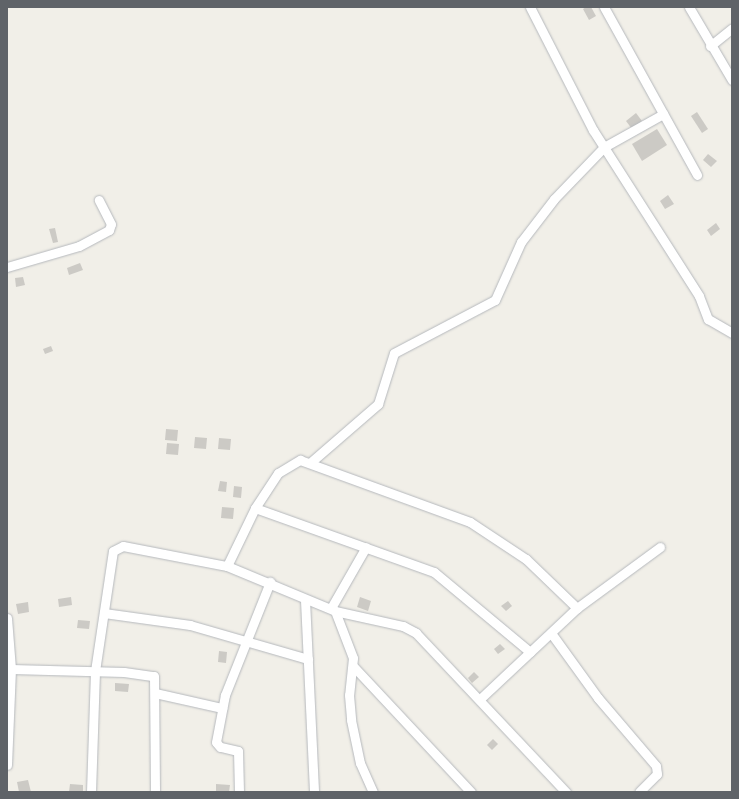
<!DOCTYPE html>
<style>
body{margin:0}
#map{position:relative;width:739px;height:799px;overflow:hidden;background:#f1efe8;font-family:"Exo 2",sans-serif}
div>[style]{position:absolute}
[style*='--x']{left:calc(var(--x)*1px);top:calc(var(--y)*1px);width:calc(var(--w)*1px);rotate:calc(var(--a)*1deg)}
.building>*{inset:0;background:#cccac5}
.roads{filter:drop-shadow(0 0 1px #b5b8bc) drop-shadow(0 0 1px #b5b8bc)}
.minor>*{height:9px;margin:-4.5px;padding:0 4.5px;transform-origin:4.5px;border-radius:4.5px;background:#fff}
span{translate:-50% -50%;white-space:nowrap;text-align:center;line-height:1.15;-webkit-text-stroke:3.5px #fff;paint-order:stroke}
.frame{position:absolute;inset:0;border:8px solid #5f6368;pointer-events:none}
</style>
<div id="map">
<div class="building">
<i style="clip-path:polygon(586px 7px,591px 7px,596px 16px,589px 20px,583px 9px)"></i>
<i style="clip-path:polygon(697px 112px,708px 129px,702px 133px,691px 116px)"></i>
<i style="clip-path:polygon(636px 113px,642px 121px,632px 129px,626px 121px)"></i>
<i style="clip-path:polygon(657px 129px,667px 145px,642px 161px,632px 144px)"></i>
<i style="clip-path:polygon(708px 154px,717px 161px,711px 167px,703px 160px)"></i>
<i style="clip-path:polygon(668px 195px,674px 204px,665px 209px,660px 201px)"></i>
<i style="clip-path:polygon(716px 223px,720px 229px,711px 236px,707px 230px)"></i>
<i style="clip-path:polygon(55px 228px,58px 242px,53px 243px,49px 229px)"></i>
<i style="clip-path:polygon(80px 263px,83px 270px,69px 275px,67px 268px)"></i>
<i style="clip-path:polygon(23px 277px,25px 285px,16px 287px,15px 278px)"></i>
<i style="clip-path:polygon(51px 346px,53px 351px,45px 354px,43px 349px)"></i>
<i style="clip-path:polygon(166px 429px,178px 430px,177px 441px,165px 440px)"></i>
<i style="clip-path:polygon(195px 437px,207px 438px,206px 449px,194px 448px)"></i>
<i style="clip-path:polygon(219px 438px,231px 439px,230px 450px,218px 449px)"></i>
<i style="clip-path:polygon(167px 443px,179px 444px,178px 455px,166px 454px)"></i>
<i style="clip-path:polygon(220px 481px,227px 482px,226px 492px,218px 491px)"></i>
<i style="clip-path:polygon(234px 486px,242px 487px,241px 498px,233px 497px)"></i>
<i style="clip-path:polygon(222px 507px,234px 508px,233px 519px,221px 518px)"></i>
<i style="clip-path:polygon(71px 597px,72px 605px,59px 607px,58px 599px)"></i>
<i style="clip-path:polygon(360px 597px,371px 601px,368px 611px,357px 607px)"></i>
<i style="clip-path:polygon(508px 601px,512px 606px,506px 611px,501px 606px)"></i>
<i style="clip-path:polygon(28px 602px,29px 612px,18px 614px,16px 604px)"></i>
<i style="clip-path:polygon(78px 620px,90px 621px,89px 629px,77px 628px)"></i>
<i style="clip-path:polygon(500px 644px,505px 649px,498px 654px,494px 649px)"></i>
<i style="clip-path:polygon(219px 651px,227px 652px,226px 663px,218px 662px)"></i>
<i style="clip-path:polygon(474px 672px,479px 677px,472px 683px,468px 678px)"></i>
<i style="clip-path:polygon(115px 683px,129px 684px,128px 692px,115px 691px)"></i>
<i style="clip-path:polygon(493px 739px,498px 744px,492px 750px,487px 745px)"></i>
<i style="clip-path:polygon(28px 780px,31px 792px,19px 792px,17px 782px)"></i>
<i style="clip-path:polygon(70px 784px,83px 785px,83px 792px,69px 792px)"></i>
<i style="clip-path:polygon(216px 784px,230px 785px,229px 792px,216px 792px)"></i>
</div>
<div class="roads">
<div class="minor">
<i style="--x:530;--y:7;--w:138;--a:62.9"></i>
<i style="--x:593;--y:130;--w:197;--a:57.4"></i>
<i style="--x:699;--y:296;--w:25;--a:69"></i>
<i style="--x:708;--y:319;--w:28;--a:30"></i>
<i style="--x:604;--y:7;--w:192;--a:61"></i>
<i style="--x:689;--y:7;--w:85;--a:59.5"></i>
<i style="--x:710;--y:46;--w:28;--a:-39"></i>
<i style="--x:7;--y:267;--w:75;--a:-16.3"></i>
<i style="--x:79;--y:246;--w:34;--a:-28"></i>
<i style="--x:109;--y:230;--w:6;--a:-72"></i>
<i style="--x:111;--y:224;--w:27;--a:-117"></i>
<i style="--x:311;--y:462;--w:89;--a:-40.9"></i>
<i style="--x:378;--y:404;--w:53;--a:-72.6"></i>
<i style="--x:394;--y:353;--w:114;--a:-27.7"></i>
<i style="--x:495;--y:300;--w:64;--a:-65.9"></i>
<i style="--x:521;--y:242;--w:54;--a:-52.5"></i>
<i style="--x:554;--y:199;--w:72;--a:-46.1"></i>
<i style="--x:604;--y:147;--w:68;--a:-29.2"></i>
<i style="--x:255;--y:508;--w:190;--a:19.7"></i>
<i style="--x:434;--y:572;--w:125;--a:39.8"></i>
<i style="--x:227;--y:566;--w:64;--a:-64.2"></i>
<i style="--x:255;--y:508;--w:42;--a:-56.7"></i>
<i style="--x:278;--y:473;--w:26;--a:-31"></i>
<i style="--x:300;--y:460;--w:181;--a:20"></i>
<i style="--x:470;--y:522;--w:67;--a:33.5"></i>
<i style="--x:526;--y:559;--w:71;--a:43.9"></i>
<i style="--x:305;--y:600;--w:192;--a:87.3"></i>
<i style="--x:331;--y:608;--w:70;--a:-60.2"></i>
<i style="--x:335;--y:611;--w:50;--a:69"></i>
<i style="--x:353;--y:658;--w:37;--a:96"></i>
<i style="--x:349;--y:695;--w:25;--a:85"></i>
<i style="--x:351;--y:720;--w:44;--a:78.2"></i>
<i style="--x:360;--y:763;--w:32;--a:66"></i>
<i style="--x:104;--y:613;--w:87;--a:7.9"></i>
<i style="--x:190;--y:625;--w:123;--a:16.1"></i>
<i style="--x:7;--y:618;--w:51;--a:85.5"></i>
<i style="--x:11;--y:669;--w:96;--a:92.4"></i>
<i style="--x:551;--y:633;--w:80;--a:54.1"></i>
<i style="--x:598;--y:698;--w:89;--a:49.5"></i>
<i style="--x:656;--y:766;--w:8;--a:83"></i>
<i style="--x:657;--y:774;--w:25;--a:135"></i>
<i style="--x:353;--y:666;--w:173;--a:46.9"></i>
<i style="--x:11;--y:669;--w:113;--a:1.5"></i>
<i style="--x:124;--y:672;--w:30;--a:8"></i>
<i style="--x:154;--y:676;--w:116;--a:89.5"></i>
<i style="--x:155;--y:693;--w:69;--a:12.6"></i>
<i style="--x:480;--y:699;--w:133;--a:-43.2"></i>
<i style="--x:577;--y:608;--w:103;--a:-36.3"></i>
<i style="--x:91;--y:792;--w:121;--a:-88.1"></i>
<i style="--x:95;--y:671;--w:121;--a:-81.5"></i>
<i style="--x:113;--y:551;--w:11;--a:-27"></i>
<i style="--x:123;--y:546;--w:106;--a:10.9"></i>
<i style="--x:227;--y:566;--w:117;--a:22.6"></i>
<i style="--x:335;--y:611;--w:70;--a:12.4"></i>
<i style="--x:403;--y:626;--w:15;--a:28"></i>
<i style="--x:416;--y:633;--w:219;--a:46.7"></i>
<i style="--x:239;--y:792;--w:41;--a:-91.4"></i>
<i style="--x:238;--y:751;--w:18;--a:-167"></i>
<i style="--x:220;--y:747;--w:6;--a:-129"></i>
<i style="--x:216;--y:742;--w:48;--a:-79.2"></i>
<i style="--x:225;--y:695;--w:122;--a:-68.3"></i>
</div>
</div>
<div class="frame"></div>
</div>
